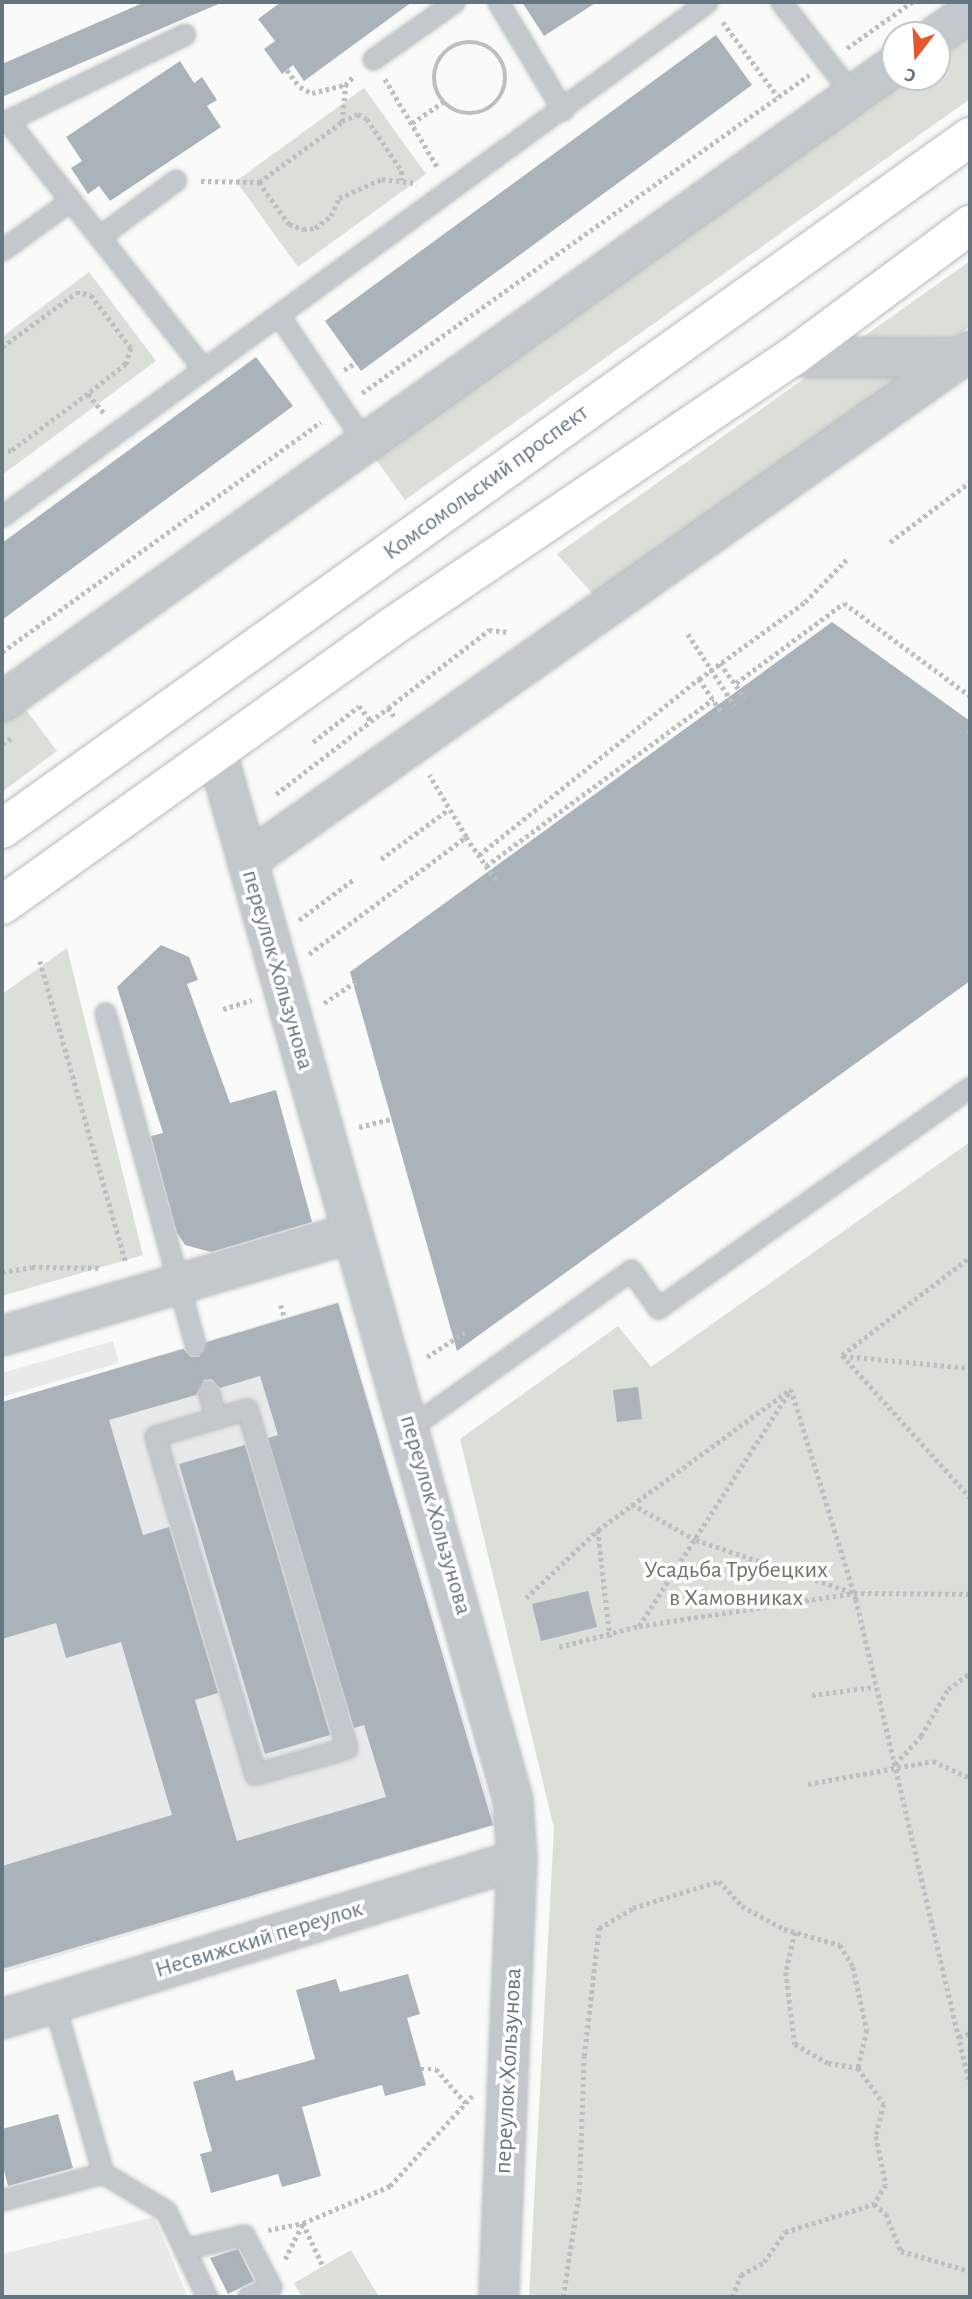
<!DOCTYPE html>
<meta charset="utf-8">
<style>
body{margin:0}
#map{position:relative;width:972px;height:2299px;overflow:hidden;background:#fafaf8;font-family:"Alegreya Sans",sans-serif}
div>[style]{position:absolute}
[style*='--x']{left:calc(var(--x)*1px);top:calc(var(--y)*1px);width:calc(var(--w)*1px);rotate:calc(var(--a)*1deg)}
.built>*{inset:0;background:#e8e9e9}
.green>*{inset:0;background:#dadfd7}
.building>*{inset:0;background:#aab3b9}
.path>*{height:4.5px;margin-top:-2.25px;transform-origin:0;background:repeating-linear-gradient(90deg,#bbbfc2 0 3.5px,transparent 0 7px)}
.path>.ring{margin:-2.25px;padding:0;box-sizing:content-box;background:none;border:4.5px solid #bbbfc2;border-radius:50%}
.roads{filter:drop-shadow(0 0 2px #b5babe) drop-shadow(0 0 2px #b5babe)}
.service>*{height:19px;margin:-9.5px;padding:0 9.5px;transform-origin:9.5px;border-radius:9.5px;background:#c3c8cc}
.minor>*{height:38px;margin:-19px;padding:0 19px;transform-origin:19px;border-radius:19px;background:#c3c8cc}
.tertiary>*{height:38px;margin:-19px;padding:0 19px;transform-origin:19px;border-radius:19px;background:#c3c8cc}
.primary>*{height:38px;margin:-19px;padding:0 19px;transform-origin:19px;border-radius:19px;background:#fff}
span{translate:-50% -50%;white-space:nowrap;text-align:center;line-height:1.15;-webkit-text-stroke:7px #fff;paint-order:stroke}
.street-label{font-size:24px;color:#657683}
.park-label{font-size:24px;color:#687a64}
.frame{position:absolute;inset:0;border:4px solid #657683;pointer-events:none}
.north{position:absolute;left:881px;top:21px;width:70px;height:70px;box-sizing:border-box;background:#fff;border:2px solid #c1c8cd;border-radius:50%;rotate:197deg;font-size:19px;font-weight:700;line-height:28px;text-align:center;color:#657683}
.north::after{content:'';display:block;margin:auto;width:24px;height:32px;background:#e4572e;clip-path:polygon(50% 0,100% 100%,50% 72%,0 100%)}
</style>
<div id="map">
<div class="built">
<i style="clip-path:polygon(339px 1301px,496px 1825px,2px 1973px,2px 1402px)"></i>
<i style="clip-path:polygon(113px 1341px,119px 1363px,2px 1397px,2px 1373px)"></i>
<i style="clip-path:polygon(154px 2217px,188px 2297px,2px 2297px,2px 2254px)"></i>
</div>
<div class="green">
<i style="clip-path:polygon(970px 22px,970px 99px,405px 500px,370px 451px,895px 77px,937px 77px,937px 46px)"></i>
<i style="clip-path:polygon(364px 88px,426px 174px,298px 267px,236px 181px)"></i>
<i style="clip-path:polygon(970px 261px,970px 326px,598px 600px,557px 554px)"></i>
<i style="clip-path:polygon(89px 272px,156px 361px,2px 475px,2px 337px)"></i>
<i style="clip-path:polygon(20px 702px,57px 751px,2px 792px,2px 715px)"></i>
<i style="clip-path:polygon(67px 948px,143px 1255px,2px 1296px,2px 994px)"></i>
<i style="clip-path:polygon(970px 1142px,970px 2297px,529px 2297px,554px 1828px,460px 1439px,618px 1326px,651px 1367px)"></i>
<i style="clip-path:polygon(351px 2250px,379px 2297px,302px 2297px,294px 2283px)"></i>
</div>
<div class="building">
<i style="clip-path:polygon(145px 2px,223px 2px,2px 97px,2px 64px)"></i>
<i style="clip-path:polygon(281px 2px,412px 2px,304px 81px,293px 65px,282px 74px,264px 49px,275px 41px,258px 19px)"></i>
<i style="clip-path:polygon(522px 2px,597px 2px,544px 36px)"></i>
<i style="clip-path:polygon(716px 35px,752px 85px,361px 371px,325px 321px)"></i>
<i style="clip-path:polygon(180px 61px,194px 83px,202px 77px,217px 100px,207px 106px,221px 127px,110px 201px,99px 186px,88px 194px,71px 168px,82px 161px,66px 137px)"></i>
<i style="clip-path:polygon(256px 357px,293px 406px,2px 620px,2px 543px)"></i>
<i style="clip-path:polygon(832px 622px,970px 721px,970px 981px,457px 1351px,350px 972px)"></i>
<i style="clip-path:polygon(161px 945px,189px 957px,198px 980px,187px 984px,230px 1103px,276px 1090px,312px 1222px,211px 1252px,185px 1245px,177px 1233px,151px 1136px,163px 1133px,117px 987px)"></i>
<i style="clip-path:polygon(evenodd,338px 1303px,493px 1825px,2px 1969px,2px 1866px,172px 1815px,121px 1642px,66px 1658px,56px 1623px,2px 1639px,2px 1402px,183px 1349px,191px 1357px,199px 1357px,207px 1342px,338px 1303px,260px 1376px,278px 1435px,268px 1438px,354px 1728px,364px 1725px,386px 1797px,237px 1841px,195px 1700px,218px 1693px,169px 1527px,143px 1535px,109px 1420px,196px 1395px,204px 1380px,212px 1379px,220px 1388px,260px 1376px)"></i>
<i style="clip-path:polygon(638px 1387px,642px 1419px,617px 1422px,613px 1390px)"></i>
<i style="clip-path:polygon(245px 1445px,330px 1735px,265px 1754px,179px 1464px)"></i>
<i style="clip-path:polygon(588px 1591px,597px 1627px,541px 1641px,532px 1604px)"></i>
<i style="clip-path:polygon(408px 1974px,420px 2014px,407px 2018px,426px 2085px,385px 2096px,382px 2085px,302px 2107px,321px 2176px,282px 2187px,278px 2174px,211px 2193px,200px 2154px,212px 2151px,193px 2082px,233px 2070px,236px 2081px,315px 2059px,296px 1990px,336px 1979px,340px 1992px)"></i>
<i style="clip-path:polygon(58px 2114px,73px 2168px,8px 2186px,2px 2162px,2px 2129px)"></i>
<i style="clip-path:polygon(238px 2249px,254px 2281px,228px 2294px,210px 2258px)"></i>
</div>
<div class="path">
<i style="--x:723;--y:22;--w:93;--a:53.7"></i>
<i class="ring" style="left:434px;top:42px;width:67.5px;height:67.5px"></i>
<i style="--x:847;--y:48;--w:80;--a:-35.3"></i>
<i style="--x:287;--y:70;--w:21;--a:53"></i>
<i style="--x:300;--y:87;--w:13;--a:27"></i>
<i style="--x:312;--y:93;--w:33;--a:-14"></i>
<i style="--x:385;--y:79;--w:104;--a:59.2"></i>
<i style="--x:342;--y:121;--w:17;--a:-24"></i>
<i style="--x:358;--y:114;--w:10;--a:29"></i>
<i style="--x:367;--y:119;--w:63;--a:56.1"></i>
<i style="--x:402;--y:171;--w:9;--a:96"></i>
<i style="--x:412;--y:123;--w:37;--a:-34"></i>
<i style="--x:201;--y:181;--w:58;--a:1"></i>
<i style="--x:259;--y:182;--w:102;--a:-35.9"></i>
<i style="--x:342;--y:122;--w:37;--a:-85"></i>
<i style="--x:345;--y:85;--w:14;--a:-45"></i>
<i style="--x:259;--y:182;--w:52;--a:54.5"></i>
<i style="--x:289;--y:224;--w:15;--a:20"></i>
<i style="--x:303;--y:229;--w:12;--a:-5"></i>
<i style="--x:315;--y:228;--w:20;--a:-37"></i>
<i style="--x:331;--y:216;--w:20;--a:-66"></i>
<i style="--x:339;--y:198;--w:47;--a:-23.8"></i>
<i style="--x:382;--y:179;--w:35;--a:7"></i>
<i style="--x:2;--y:347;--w:92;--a:-36.1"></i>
<i style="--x:76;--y:293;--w:7;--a:0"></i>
<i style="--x:83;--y:293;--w:8;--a:14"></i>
<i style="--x:91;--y:295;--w:66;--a:53"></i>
<i style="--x:131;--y:348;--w:17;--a:107"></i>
<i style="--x:126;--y:364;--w:48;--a:141.7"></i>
<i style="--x:88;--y:394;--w:96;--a:143.5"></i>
<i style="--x:11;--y:451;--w:9;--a:180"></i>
<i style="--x:344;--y:370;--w:13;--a:-32"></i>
<i style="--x:362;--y:393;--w:549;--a:-35.43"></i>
<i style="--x:88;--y:394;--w:25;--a:50"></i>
<i style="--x:890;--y:542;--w:100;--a:-36.9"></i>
<i style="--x:688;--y:634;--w:86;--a:56.9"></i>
<i style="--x:2;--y:652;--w:393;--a:-35.8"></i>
<i style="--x:720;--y:663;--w:43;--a:54.5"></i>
<i style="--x:699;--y:679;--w:42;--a:55.6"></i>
<i style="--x:736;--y:683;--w:134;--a:-36.5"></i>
<i style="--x:844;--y:603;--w:157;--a:36.4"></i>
<i style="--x:388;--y:708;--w:128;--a:-37.7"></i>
<i style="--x:489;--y:630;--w:19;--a:6"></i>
<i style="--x:968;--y:733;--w:4;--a:-56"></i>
<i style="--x:313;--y:742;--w:58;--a:-38"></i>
<i style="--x:359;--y:706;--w:19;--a:51"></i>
<i style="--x:2;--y:744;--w:13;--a:-32"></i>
<i style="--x:276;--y:794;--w:141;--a:-37.5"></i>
<i style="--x:388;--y:708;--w:10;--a:53"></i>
<i style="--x:466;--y:837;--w:52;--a:55.1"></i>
<i style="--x:479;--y:855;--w:282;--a:-38.7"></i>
<i style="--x:699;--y:679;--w:131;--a:-36"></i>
<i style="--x:805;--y:602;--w:59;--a:-45.7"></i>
<i style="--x:381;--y:859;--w:84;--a:-36.3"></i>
<i style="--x:486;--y:866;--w:282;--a:-36.3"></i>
<i style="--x:299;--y:920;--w:69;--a:-36.7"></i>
<i style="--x:309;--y:954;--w:196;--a:-36.7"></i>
<i style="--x:466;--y:837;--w:72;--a:-120.8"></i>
<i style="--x:40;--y:961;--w:314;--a:74.1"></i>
<i style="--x:324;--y:1003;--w:41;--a:-34.1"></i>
<i style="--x:223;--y:1009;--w:30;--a:-17"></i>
<i style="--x:359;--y:1127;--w:33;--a:-14"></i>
<i style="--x:2;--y:1272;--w:30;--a:-9"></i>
<i style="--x:32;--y:1267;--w:69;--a:0.8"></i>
<i style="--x:281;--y:1305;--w:15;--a:74"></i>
<i style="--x:842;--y:1355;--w:191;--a:48"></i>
<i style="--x:842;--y:1355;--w:161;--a:-37.4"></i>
<i style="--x:843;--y:1356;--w:128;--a:5.4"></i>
<i style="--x:427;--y:1357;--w:45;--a:-33.3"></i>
<i style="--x:791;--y:1389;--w:220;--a:72.8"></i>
<i style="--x:856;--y:1599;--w:498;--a:76.8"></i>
<i style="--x:632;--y:1504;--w:73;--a:29.4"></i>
<i style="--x:696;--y:1540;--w:167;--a:18.5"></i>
<i style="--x:598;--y:1530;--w:108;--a:83.6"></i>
<i style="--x:526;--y:1598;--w:99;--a:-43.4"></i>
<i style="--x:598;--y:1530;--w:239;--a:-36.2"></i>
<i style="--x:639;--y:1626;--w:278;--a:-57.3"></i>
<i style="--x:559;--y:1647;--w:83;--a:-14.7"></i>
<i style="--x:639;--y:1626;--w:218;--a:-8.7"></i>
<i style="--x:854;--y:1593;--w:116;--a:0.5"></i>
<i style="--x:812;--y:1695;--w:63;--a:-7.4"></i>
<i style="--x:895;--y:1764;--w:38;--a:-47"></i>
<i style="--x:921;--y:1736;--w:54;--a:-60.1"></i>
<i style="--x:948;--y:1689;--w:27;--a:-36"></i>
<i style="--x:808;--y:1784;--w:127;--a:-10.4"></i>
<i style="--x:933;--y:1761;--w:41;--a:24.7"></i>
<i style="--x:795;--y:1932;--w:41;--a:102.7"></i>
<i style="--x:786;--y:1972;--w:73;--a:82.9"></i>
<i style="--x:795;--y:2044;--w:38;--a:30"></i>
<i style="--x:828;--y:2063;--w:30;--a:9"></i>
<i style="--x:858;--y:2068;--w:44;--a:54.2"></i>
<i style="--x:884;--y:2104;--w:33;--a:104"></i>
<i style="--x:876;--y:2136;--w:50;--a:78.5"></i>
<i style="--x:886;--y:2185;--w:22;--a:122"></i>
<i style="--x:959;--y:2037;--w:12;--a:-20"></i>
<i style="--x:421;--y:2069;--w:15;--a:0"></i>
<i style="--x:436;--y:2069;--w:45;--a:48.6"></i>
<i style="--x:268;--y:2230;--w:36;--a:-11"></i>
<i style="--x:303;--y:2223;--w:47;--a:65.1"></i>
<i style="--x:285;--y:2259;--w:40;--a:-63.4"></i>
<i style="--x:303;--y:2223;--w:95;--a:-23"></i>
<i style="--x:390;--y:2186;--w:122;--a:-47.7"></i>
<i style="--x:563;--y:2297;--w:106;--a:-81.3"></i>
<i style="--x:579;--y:2192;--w:136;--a:-87.9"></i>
<i style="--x:584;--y:2056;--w:129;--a:-83.3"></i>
<i style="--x:599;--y:1928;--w:39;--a:-30"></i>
<i style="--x:633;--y:1908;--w:90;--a:-17.4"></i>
<i style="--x:719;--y:1881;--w:34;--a:47"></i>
<i style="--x:742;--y:1906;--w:48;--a:28.7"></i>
<i style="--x:784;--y:1929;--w:58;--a:15.9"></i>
<i style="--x:840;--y:1945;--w:26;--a:59"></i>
<i style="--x:853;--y:1967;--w:65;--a:77.5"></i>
<i style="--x:867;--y:2030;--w:39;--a:103"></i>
<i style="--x:732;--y:2297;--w:24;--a:-68"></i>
<i style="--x:741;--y:2275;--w:26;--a:-29"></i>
<i style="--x:764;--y:2262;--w:37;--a:-55"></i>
<i style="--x:785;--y:2232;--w:93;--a:-17.5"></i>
<i style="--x:874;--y:2204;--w:16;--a:40"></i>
<i style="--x:886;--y:2214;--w:40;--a:68"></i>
<i style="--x:901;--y:2251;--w:72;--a:16.2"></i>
</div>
<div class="roads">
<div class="service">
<i style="--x:498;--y:2;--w:126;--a:59"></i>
<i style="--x:781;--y:2;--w:118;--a:52.3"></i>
<i style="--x:373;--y:59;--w:99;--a:-35.1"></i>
<i style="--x:7;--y:120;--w:315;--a:51.7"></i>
<i style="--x:2;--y:123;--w:203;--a:-25.9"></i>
<i style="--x:100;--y:236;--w:94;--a:-36.4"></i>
<i style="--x:2;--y:250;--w:85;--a:-35.9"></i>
<i style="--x:280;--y:317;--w:150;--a:55.9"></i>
<i style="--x:2;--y:516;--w:872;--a:-36.09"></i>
<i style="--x:105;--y:1013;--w:344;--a:74.8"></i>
<i style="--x:208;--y:1391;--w:28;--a:73"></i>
<i style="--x:216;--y:1418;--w:32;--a:-16"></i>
<i style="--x:247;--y:1409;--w:353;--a:73.6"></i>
<i style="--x:347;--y:1748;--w:96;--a:164.2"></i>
<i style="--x:255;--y:1774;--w:352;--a:-106.5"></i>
<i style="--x:155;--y:1436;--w:64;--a:-16.4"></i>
<i style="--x:411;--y:1427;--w:270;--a:-35.5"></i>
<i style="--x:631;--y:1270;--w:47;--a:54.6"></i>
<i style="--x:658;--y:1308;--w:382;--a:-35.3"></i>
<i style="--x:103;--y:2173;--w:74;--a:31.1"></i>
<i style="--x:166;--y:2211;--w:95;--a:64.5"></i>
<i style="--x:2;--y:2200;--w:105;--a:-15"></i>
<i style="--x:103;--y:2173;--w:177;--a:-106.1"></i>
<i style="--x:184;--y:2249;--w:62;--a:-13.1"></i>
<i style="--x:244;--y:2235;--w:59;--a:62.6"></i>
<i style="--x:271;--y:2287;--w:25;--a:157"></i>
</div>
<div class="minor">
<i style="--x:2;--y:1336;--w:365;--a:-16.4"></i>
<i style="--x:2;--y:2019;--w:539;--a:-17.16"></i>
</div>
<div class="tertiary">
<i style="--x:937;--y:35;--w:40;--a:-34.9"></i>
<i style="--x:792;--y:357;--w:168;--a:0.3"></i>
<i style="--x:2;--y:702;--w:1097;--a:-35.5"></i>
<i style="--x:217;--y:753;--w:1088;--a:74.21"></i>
<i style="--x:513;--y:1800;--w:60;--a:86.2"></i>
<i style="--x:517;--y:1860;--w:437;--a:92.4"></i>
<i style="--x:247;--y:861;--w:885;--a:-35.2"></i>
</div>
<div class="primary">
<i style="--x:2;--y:829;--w:1190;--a:-35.56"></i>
<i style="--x:2;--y:905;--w:480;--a:-35.5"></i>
<i style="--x:393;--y:626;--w:481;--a:-34"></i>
<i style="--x:792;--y:357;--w:222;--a:-36.6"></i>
</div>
</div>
<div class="street-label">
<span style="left:486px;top:483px;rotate:-36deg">Комсомольский проспект</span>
<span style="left:277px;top:970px;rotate:74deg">переулок Хользунова</span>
<span style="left:435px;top:1515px;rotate:74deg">переулок Хользунова</span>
<span style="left:259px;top:1940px;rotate:-17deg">Несвижский переулок</span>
<span style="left:509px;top:2071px;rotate:-87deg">переулок Хользунова</span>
</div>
<div class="park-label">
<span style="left:736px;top:1585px">Усадьба Трубецких<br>в Хамовниках</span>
</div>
<div class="frame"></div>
<div class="north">С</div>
</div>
